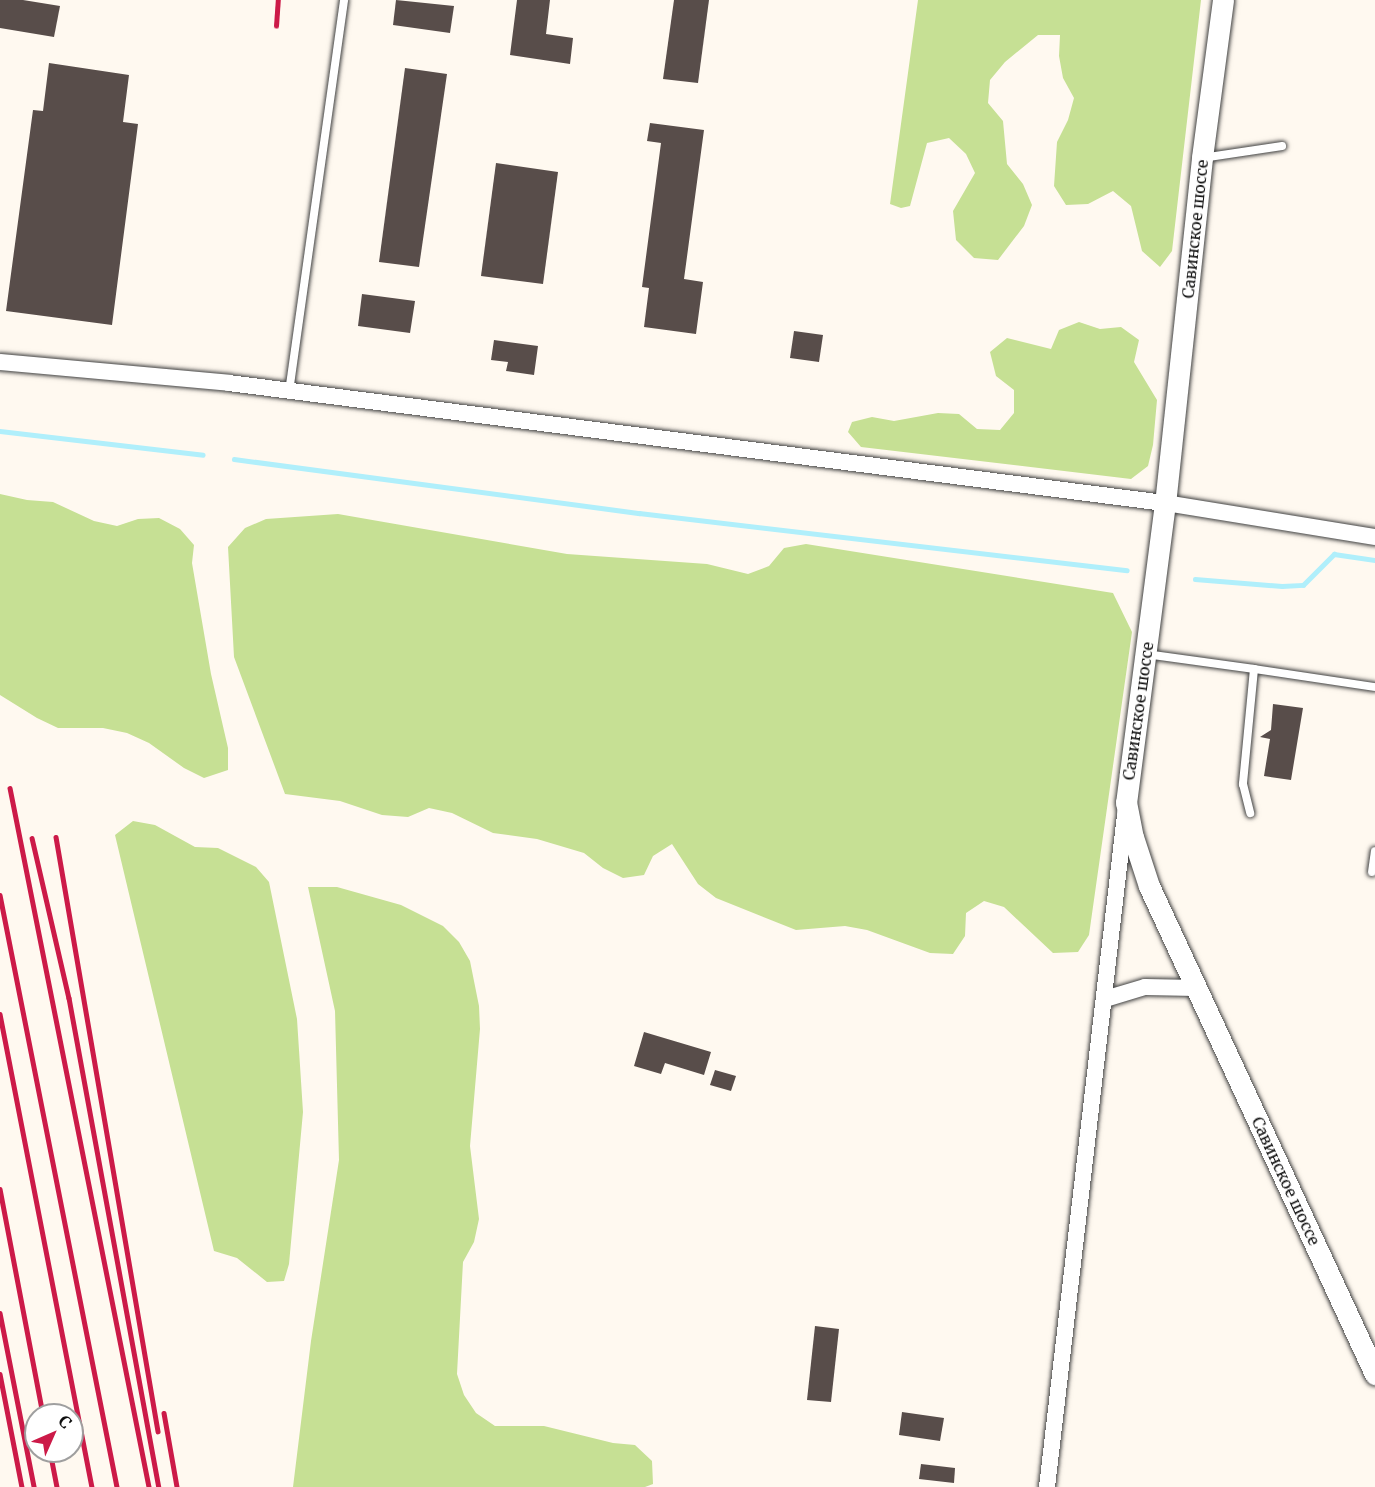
<!DOCTYPE html>
<meta charset="utf-8">
<style>
body{margin:0}
#map{position:relative;width:1375px;height:1487px;overflow:hidden;background:#fff9f0;font-family:Merriweather,serif}
div>[style]{position:absolute}
[style*='--x']{left:calc(var(--x)*1px);top:calc(var(--y)*1px);width:calc(var(--w)*1px);rotate:calc(var(--a)*1deg)}
.forest>*{inset:0;background:#c6e094}
.stream>*{height:4.5px;margin:-2.25px;padding:0 2.25px;transform-origin:2.25px;border-radius:2.25px;background:#b0effb}
.building>*{inset:0;background:#584d4a}
.roads{filter:drop-shadow(0 0 2px #424242) drop-shadow(0 0 2px #424242)}
.service>*{height:8px;margin:-4px;padding:0 4px;transform-origin:4px;border-radius:4px;background:#fff}
.minor>*{height:16px;margin:-8px;padding:0 8px;transform-origin:8px;border-radius:8px;background:#fff}
.tertiary>*{height:21px;margin:-10.5px;padding:0 10.5px;transform-origin:10.5px;border-radius:10.5px;background:#fff}
.rail>*{height:4.5px;margin:-2.25px;padding:0 2.25px;transform-origin:2.25px;border-radius:2.25px;background:#cc1a48}
span{translate:-50% -50%;white-space:nowrap;text-align:center;line-height:1.15;-webkit-text-stroke:6px #fff;paint-order:stroke}
.street-label{font-size:16px;color:#0f0f0f}
.north{position:absolute;left:24px;top:1403px;width:60px;height:60px;box-sizing:border-box;background:#fff;border:2px solid #9f9f9f;border-radius:50%;rotate:45deg;font-size:16px;font-weight:700;line-height:24px;text-align:center;color:#0f0f0f}
.north::after{content:'';display:block;margin:auto;width:21px;height:27px;background:#cc1a48;clip-path:polygon(50% 0,100% 100%,50% 72%,0 100%)}
</style>
<div id="map">
<div class="forest">
<i style="clip-path:polygon(918px 0,1201px 0,1172px 251px,1160px 267px,1142px 251px,1131px 206px,1113px 191px,1088px 204px,1066px 205px,1054px 186px,1057px 142px,1068px 120px,1074px 98px,1063px 78px,1059px 56px,1060px 35px,1038px 35px,1005px 62px,990px 80px,988px 103px,1003px 121px,1007px 164px,1023px 184px,1032px 205px,1024px 226px,998px 260px,974px 258px,956px 240px,953px 211px,975px 173px,966px 154px,949px 138px,927px 143px,910px 206px,901px 208px,890px 204px)"></i>
<i style="clip-path:polygon(1079px 322px,1100px 329px,1121px 327px,1139px 340px,1134px 362px,1157px 400px,1153px 445px,1148px 466px,1131px 479px,861px 447px,848px 432px,852px 422px,872px 417px,894px 421px,938px 413px,959px 414px,977px 429px,1000px 430px,1014px 413px,1014px 390px,996px 376px,990px 352px,1007px 338px,1051px 349px,1059px 330px)"></i>
<i style="clip-path:polygon(0 494px,27px 500px,53px 502px,94px 521px,117px 526px,138px 519px,159px 518px,180px 529px,194px 545px,192px 563px,211px 674px,228px 748px,228px 770px,204px 778px,184px 768px,149px 743px,127px 733px,103px 728px,58px 728px,37px 718px,0 695px)"></i>
<i style="clip-path:polygon(338px 514px,567px 554px,707px 564px,748px 574px,769px 566px,784px 548px,806px 544px,1113px 593px,1132px 632px,1089px 935px,1078px 952px,1053px 953px,1004px 907px,984px 901px,966px 913px,965px 936px,953px 954px,930px 953px,867px 930px,845px 926px,796px 930px,716px 898px,698px 884px,672px 844px,653px 856px,644px 875px,623px 878px,603px 868px,584px 853px,537px 839px,493px 833px,452px 813px,429px 808px,408px 817px,382px 815px,340px 801px,285px 794px,234px 657px,228px 547px,245px 528px,266px 519px)"></i>
<i style="clip-path:polygon(133px 821px,155px 825px,195px 847px,218px 848px,256px 867px,269px 882px,297px 1019px,303px 1112px,289px 1264px,284px 1281px,267px 1282px,237px 1258px,214px 1251px,115px 835px)"></i>
<i style="clip-path:polygon(308px 887px,337px 887px,401px 905px,443px 926px,459px 942px,470px 961px,479px 1006px,480px 1029px,470px 1146px,479px 1219px,474px 1242px,463px 1262px,457px 1374px,464px 1395px,476px 1413px,495px 1426px,544px 1426px,613px 1443px,635px 1445px,652px 1461px,653px 1484px,645px 1487px,293px 1487px,311px 1341px,339px 1160px,335px 1011px)"></i>
</div>
<div class="stream">
<i style="--x:0;--y:431;--w:204;--a:6.7"></i>
<i style="--x:234;--y:459;--w:409;--a:7.6"></i>
<i style="--x:639;--y:513;--w:491;--a:6.7"></i>
<i style="--x:1195;--y:579;--w:87;--a:4.6"></i>
<i style="--x:1282;--y:586;--w:21;--a:-3"></i>
<i style="--x:1303;--y:585;--w:44;--a:-45"></i>
<i style="--x:1334;--y:554;--w:41;--a:8.3"></i>
</div>
<div class="building">
<i style="clip-path:polygon(0 0,23px 0,60px 6px,54px 37px,0 28px)"></i>
<i style="clip-path:polygon(396px 0,454px 6px,450px 33px,393px 25px)"></i>
<i style="clip-path:polygon(517px 0,550px 0,546px 34px,573px 38px,570px 64px,510px 55px)"></i>
<i style="clip-path:polygon(674px 0,709px 0,698px 83px,663px 79px)"></i>
<i style="clip-path:polygon(49px 63px,129px 75px,123px 122px,138px 124px,112px 325px,6px 311px,33px 110px,43px 111px)"></i>
<i style="clip-path:polygon(405px 68px,447px 74px,419px 267px,379px 262px)"></i>
<i style="clip-path:polygon(650px 123px,704px 130px,684px 279px,703px 282px,696px 334px,644px 327px,649px 288px,642px 287px,661px 143px,647px 141px)"></i>
<i style="clip-path:polygon(496px 163px,558px 172px,543px 284px,481px 276px)"></i>
<i style="clip-path:polygon(362px 294px,415px 301px,410px 333px,358px 326px)"></i>
<i style="clip-path:polygon(794px 331px,823px 335px,819px 362px,790px 358px)"></i>
<i style="clip-path:polygon(494px 340px,538px 346px,534px 375px,506px 371px,508px 362px,491px 360px)"></i>
<i style="clip-path:polygon(1273px 704px,1303px 708px,1291px 780px,1264px 776px,1270px 739px,1260px 737px,1271px 730px)"></i>
<i style="clip-path:polygon(644px 1032px,711px 1052px,704px 1075px,665px 1063px,661px 1074px,634px 1066px)"></i>
<i style="clip-path:polygon(715px 1070px,736px 1076px,731px 1091px,710px 1085px)"></i>
<i style="clip-path:polygon(815px 1326px,839px 1329px,831px 1402px,807px 1400px)"></i>
<i style="clip-path:polygon(902px 1412px,944px 1418px,940px 1441px,899px 1435px)"></i>
<i style="clip-path:polygon(921px 1464px,955px 1468px,954px 1483px,919px 1479px)"></i>
</div>
<div class="roads">
<div class="service">
<i style="--x:1202;--y:158;--w:81;--a:-8.5"></i>
<i style="--x:289;--y:392;--w:396;--a:-82"></i>
<i style="--x:1146;--y:654;--w:109;--a:7.9"></i>
<i style="--x:1254;--y:669;--w:116;--a:95.5"></i>
<i style="--x:1243;--y:784;--w:30;--a:76"></i>
<i style="--x:1254;--y:669;--w:122;--a:8.5"></i>
<i style="--x:1372;--y:872;--w:21;--a:-82"></i>
</div>
<div class="minor">
<i style="--x:0;--y:362;--w:230;--a:5.2"></i>
<i style="--x:229;--y:383;--w:944;--a:7.31"></i>
<i style="--x:1165;--y:503;--w:213;--a:9.2"></i>
<i style="--x:1105;--y:999;--w:42;--a:-16.7"></i>
<i style="--x:1145;--y:987;--w:51;--a:1.1"></i>
<i style="--x:1047;--y:1487;--w:677;--a:-83.38"></i>
</div>
<div class="tertiary">
<i style="--x:1223;--y:0;--w:159;--a:97.6"></i>
<i style="--x:1202;--y:158;--w:347;--a:96.1"></i>
<i style="--x:1165;--y:503;--w:302;--a:97.4"></i>
<i style="--x:1126;--y:802;--w:36;--a:79"></i>
<i style="--x:1133;--y:837;--w:52;--a:71.9"></i>
<i style="--x:1149;--y:886;--w:538;--a:65.15"></i>
</div>
</div>
<div class="rail">
<i style="--x:276;--y:26;--w:26;--a:-86"></i>
<i style="--x:10;--y:788;--w:713;--a:78.75"></i>
<i style="--x:56;--y:837;--w:603;--a:80.26"></i>
<i style="--x:32;--y:838;--w:164;--a:77"></i>
<i style="--x:69;--y:998;--w:497;--a:79.6"></i>
<i style="--x:0;--y:895;--w:603;--a:78.82"></i>
<i style="--x:0;--y:1014;--w:482;--a:79"></i>
<i style="--x:0;--y:1189;--w:230;--a:79.2"></i>
<i style="--x:0;--y:1313;--w:177;--a:78.9"></i>
<i style="--x:0;--y:1374;--w:115;--a:79"></i>
<i style="--x:164;--y:1413;--w:75;--a:80"></i>
<i style="--x:50;--y:1451;--w:37;--a:79"></i>
</div>
<div class="street-label">
<span style="left:1195px;top:229px;rotate:-84deg">Савинское шоссе</span>
<span style="left:1138px;top:711px;rotate:-82deg">Савинское шоссе</span>
<span style="left:1286px;top:1181px;rotate:65deg">Савинское шоссе</span>
</div>
<div class="north">С</div>
</div>
